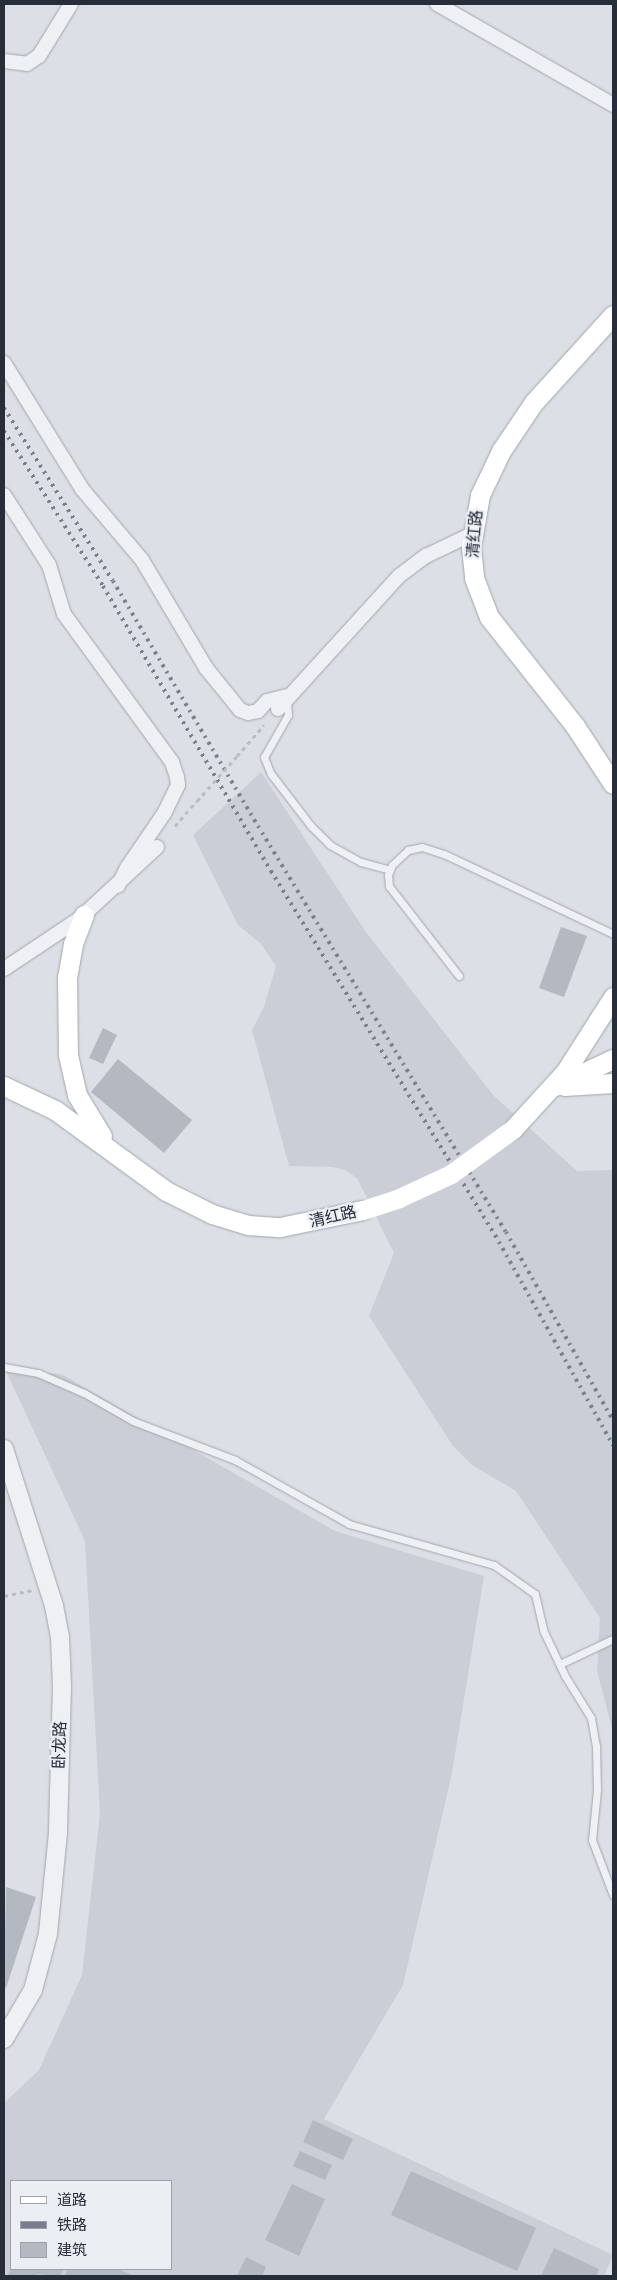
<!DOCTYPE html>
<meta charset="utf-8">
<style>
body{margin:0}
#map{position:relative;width:617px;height:2280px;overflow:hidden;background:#dcdfe5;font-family:Poppins,"Noto Sans SC",sans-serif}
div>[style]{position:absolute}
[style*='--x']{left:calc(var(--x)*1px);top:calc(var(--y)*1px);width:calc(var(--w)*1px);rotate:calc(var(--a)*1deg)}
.built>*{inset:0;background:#cbced6}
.building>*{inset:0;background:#b4b8c1}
.path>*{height:3px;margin-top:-1.5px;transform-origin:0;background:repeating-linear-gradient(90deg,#bbbdc4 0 4px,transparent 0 8px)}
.roads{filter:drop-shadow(0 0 1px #a2a6ae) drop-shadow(0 0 1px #a2a6ae)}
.service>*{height:7px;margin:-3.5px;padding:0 3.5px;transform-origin:3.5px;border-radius:3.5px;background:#eff0f4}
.minor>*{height:14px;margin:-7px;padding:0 7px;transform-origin:7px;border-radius:7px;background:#eff0f4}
.tertiary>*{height:18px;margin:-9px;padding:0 9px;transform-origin:9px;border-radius:9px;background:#eff0f4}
.secondary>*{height:19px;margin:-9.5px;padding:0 9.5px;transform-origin:9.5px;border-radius:9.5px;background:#fff}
.rail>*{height:4px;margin-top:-2px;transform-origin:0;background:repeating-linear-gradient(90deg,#787e8d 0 2.5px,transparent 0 7.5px)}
.path-bridge>*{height:3px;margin-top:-1.5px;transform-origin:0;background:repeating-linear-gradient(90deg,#bbbdc4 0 4px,transparent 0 8px)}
.secondary-bridge>*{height:19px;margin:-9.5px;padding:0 9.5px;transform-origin:9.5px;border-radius:9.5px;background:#fff}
span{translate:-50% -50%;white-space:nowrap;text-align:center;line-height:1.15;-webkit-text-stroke:4.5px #ebeef3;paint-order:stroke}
.street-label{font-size:16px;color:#282d3a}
.frame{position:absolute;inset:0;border:5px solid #282d3a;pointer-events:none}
.legend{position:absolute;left:10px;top:2180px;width:162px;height:90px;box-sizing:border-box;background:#ebeef3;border:1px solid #9da1a9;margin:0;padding:6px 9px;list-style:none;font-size:15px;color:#282d3a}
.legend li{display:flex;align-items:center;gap:10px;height:25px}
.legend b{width:25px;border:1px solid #9da1a9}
</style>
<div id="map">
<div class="built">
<i style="clip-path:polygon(261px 772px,366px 932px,493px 1095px,577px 1171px,613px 1170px,613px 1732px,597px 1671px,600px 1618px,516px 1491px,472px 1465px,453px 1446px,369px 1316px,394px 1253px,357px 1178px,345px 1170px,332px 1167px,289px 1166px,252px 1030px,264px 1007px,276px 966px,261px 944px,238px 925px,193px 835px)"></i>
<i style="clip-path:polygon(evenodd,6px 1371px,61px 1374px,335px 1531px,484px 1576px,452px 1773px,403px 1985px,324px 2119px,613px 2255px,604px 2276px,4px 2276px,4px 2103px,39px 2070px,82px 1975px,100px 1814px,85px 1541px,6px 1371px,11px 2181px,171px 2181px,171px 2269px,11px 2269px,11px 2181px)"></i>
</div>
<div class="building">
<i style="clip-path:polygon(561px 927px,587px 936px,564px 997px,539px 988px)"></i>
<i style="clip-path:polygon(103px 1028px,117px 1035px,103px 1064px,89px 1058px)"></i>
<i style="clip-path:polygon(118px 1059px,192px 1120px,164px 1153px,91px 1092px)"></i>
<i style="clip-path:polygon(6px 1887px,36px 1897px,6px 1988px,4px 1987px)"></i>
<i style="clip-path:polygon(313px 2120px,353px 2139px,343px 2160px,303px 2142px)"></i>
<i style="clip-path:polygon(300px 2151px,332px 2165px,325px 2180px,293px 2166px)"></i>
<i style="clip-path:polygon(411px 2171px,536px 2228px,517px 2271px,391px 2215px)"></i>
<i style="clip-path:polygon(292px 2184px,325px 2199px,299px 2256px,265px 2240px)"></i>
<i style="clip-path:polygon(554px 2248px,599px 2269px,596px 2276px,541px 2276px)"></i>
<i style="clip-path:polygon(246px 2257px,266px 2267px,262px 2276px,237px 2276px)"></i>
<i style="clip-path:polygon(11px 2269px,64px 2269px,60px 2276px,37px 2274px,35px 2276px,7px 2276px)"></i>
<i style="clip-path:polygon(68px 2269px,118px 2269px,134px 2276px,65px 2276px)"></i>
</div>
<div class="path">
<i style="--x:237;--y:756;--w:41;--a:-48.9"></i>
<i style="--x:175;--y:826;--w:33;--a:-49"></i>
<i style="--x:4;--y:1596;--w:29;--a:-12"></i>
</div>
<div class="roads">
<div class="service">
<i style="--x:287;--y:701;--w:14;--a:86"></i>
<i style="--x:288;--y:715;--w:48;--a:119.7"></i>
<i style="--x:264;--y:757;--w:18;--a:68"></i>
<i style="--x:271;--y:774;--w:66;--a:52.4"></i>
<i style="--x:311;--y:826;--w:27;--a:45"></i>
<i style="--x:330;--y:845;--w:35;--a:29"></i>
<i style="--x:361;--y:862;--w:30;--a:15"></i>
<i style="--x:459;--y:976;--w:114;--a:-127.9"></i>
<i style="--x:389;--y:886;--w:11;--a:-95"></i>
<i style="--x:388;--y:875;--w:11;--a:-68"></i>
<i style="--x:392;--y:865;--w:22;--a:-43"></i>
<i style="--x:408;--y:850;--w:14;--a:-12"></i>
<i style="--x:422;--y:847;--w:23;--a:18"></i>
<i style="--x:444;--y:854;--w:187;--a:25.3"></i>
<i style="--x:4;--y:1367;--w:35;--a:10"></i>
<i style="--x:38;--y:1373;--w:50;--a:23.5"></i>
<i style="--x:84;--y:1393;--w:56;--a:29.7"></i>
<i style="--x:133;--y:1421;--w:109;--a:20.9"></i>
<i style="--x:235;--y:1460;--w:131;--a:29.3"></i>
<i style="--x:349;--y:1524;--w:151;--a:15.8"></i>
<i style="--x:494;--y:1565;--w:50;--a:35.3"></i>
<i style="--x:535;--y:1594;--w:39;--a:77"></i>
<i style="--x:544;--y:1632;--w:49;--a:64.5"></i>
<i style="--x:565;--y:1676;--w:49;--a:58.2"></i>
<i style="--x:591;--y:1718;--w:28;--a:80"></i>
<i style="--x:596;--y:1746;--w:44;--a:88.7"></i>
<i style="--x:597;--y:1790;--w:50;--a:95.7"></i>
<i style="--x:592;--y:1840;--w:59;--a:69.1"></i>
<i style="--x:560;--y:1664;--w:59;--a:-25.3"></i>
</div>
<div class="minor">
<i style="--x:437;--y:4;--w:203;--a:29.8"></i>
<i style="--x:4;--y:61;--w:23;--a:7"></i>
<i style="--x:27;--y:64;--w:14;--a:-34"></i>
<i style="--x:39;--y:56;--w:61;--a:-58.4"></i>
<i style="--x:4;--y:363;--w:148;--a:58.2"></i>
<i style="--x:82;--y:489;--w:93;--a:49.8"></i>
<i style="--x:142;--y:560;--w:126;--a:59.3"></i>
<i style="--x:206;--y:668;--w:54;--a:51"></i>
<i style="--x:240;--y:710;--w:9;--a:21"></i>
<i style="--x:248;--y:713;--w:10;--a:-11"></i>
<i style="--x:258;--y:711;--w:13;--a:-48"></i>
<i style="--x:267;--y:701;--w:21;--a:-14"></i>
<i style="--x:4;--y:495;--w:83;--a:57.3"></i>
<i style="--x:49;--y:565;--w:51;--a:73"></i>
<i style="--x:64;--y:614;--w:183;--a:53.9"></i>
<i style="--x:172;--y:762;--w:16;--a:72"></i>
<i style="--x:177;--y:777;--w:8;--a:83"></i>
<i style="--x:178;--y:785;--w:30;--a:116"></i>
<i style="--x:165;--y:812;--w:68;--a:124.2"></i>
<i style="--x:127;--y:868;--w:20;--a:117"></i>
<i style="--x:278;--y:709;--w:180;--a:-47.7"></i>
<i style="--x:399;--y:576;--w:34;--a:-37"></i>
<i style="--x:426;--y:556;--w:51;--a:-25.6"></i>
<i style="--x:4;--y:969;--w:90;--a:-33.7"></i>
<i style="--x:79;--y:919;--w:106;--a:-42.7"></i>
</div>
<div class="tertiary">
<i style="--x:4;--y:1449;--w:165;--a:72.3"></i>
<i style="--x:54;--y:1606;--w:32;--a:79"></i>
<i style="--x:60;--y:1637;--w:50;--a:87.7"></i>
<i style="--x:62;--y:1687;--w:146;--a:91.6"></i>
<i style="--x:58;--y:1833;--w:101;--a:95.7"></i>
<i style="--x:48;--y:1934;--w:58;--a:105"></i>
<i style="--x:33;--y:1990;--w:57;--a:120.6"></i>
</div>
<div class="secondary">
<i style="--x:613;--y:315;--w:118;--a:132.2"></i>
<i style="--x:534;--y:402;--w:59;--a:124"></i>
<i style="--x:501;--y:451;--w:49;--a:115.5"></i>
<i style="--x:480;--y:495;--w:53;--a:99.8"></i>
<i style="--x:471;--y:547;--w:31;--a:84"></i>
<i style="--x:474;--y:578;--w:42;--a:69"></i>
<i style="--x:489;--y:617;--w:139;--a:51.7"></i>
<i style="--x:575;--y:726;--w:69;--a:56.8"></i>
<i style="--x:84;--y:915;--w:31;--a:111"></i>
<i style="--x:73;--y:944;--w:34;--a:100"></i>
<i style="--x:67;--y:977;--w:78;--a:89.3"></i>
<i style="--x:68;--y:1055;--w:41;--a:77.3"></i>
<i style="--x:77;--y:1095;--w:48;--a:58.6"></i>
<i style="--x:4;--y:1086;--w:56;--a:25.2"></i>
<i style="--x:55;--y:1110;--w:137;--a:36.1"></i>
<i style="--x:166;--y:1191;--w:51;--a:26.6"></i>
<i style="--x:212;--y:1214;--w:38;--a:17"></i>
<i style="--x:248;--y:1225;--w:32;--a:4"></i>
<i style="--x:280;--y:1227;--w:85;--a:-11.6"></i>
<i style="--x:555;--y:1086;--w:64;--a:-25"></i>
<i style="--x:564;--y:1086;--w:49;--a:-3.5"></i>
<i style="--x:513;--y:1129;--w:77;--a:-47.6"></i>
<i style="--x:565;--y:1072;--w:89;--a:-57.4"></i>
</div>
</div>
<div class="rail">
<i style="--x:4;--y:408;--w:204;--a:57.8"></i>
<i style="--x:113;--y:581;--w:285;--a:59.4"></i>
<i style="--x:258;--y:826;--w:476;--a:58.6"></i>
<i style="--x:506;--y:1232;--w:216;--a:60.4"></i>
<i style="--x:4;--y:431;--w:184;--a:57.4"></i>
<i style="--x:103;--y:586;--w:331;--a:59.5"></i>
<i style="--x:271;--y:871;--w:435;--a:58.4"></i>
<i style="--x:499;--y:1242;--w:233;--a:60.7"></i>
</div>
<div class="path-bridge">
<i style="--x:197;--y:801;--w:60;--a:-48.4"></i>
</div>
<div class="secondary-bridge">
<i style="--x:363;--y:1210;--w:38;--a:-18"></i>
<i style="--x:399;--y:1198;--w:57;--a:-24.8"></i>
<i style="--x:451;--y:1174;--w:77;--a:-36"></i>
</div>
<div class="street-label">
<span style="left:475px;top:534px;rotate:-85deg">清红路</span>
<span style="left:333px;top:1217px;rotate:-13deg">清红路</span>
<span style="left:60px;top:1745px;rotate:-88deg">卧龙路</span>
</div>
<div class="frame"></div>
<ul class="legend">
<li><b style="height:6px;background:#fff"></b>道路</li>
<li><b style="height:6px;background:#787e8d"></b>铁路</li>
<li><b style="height:14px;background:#b4b8c1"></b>建筑</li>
</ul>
</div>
